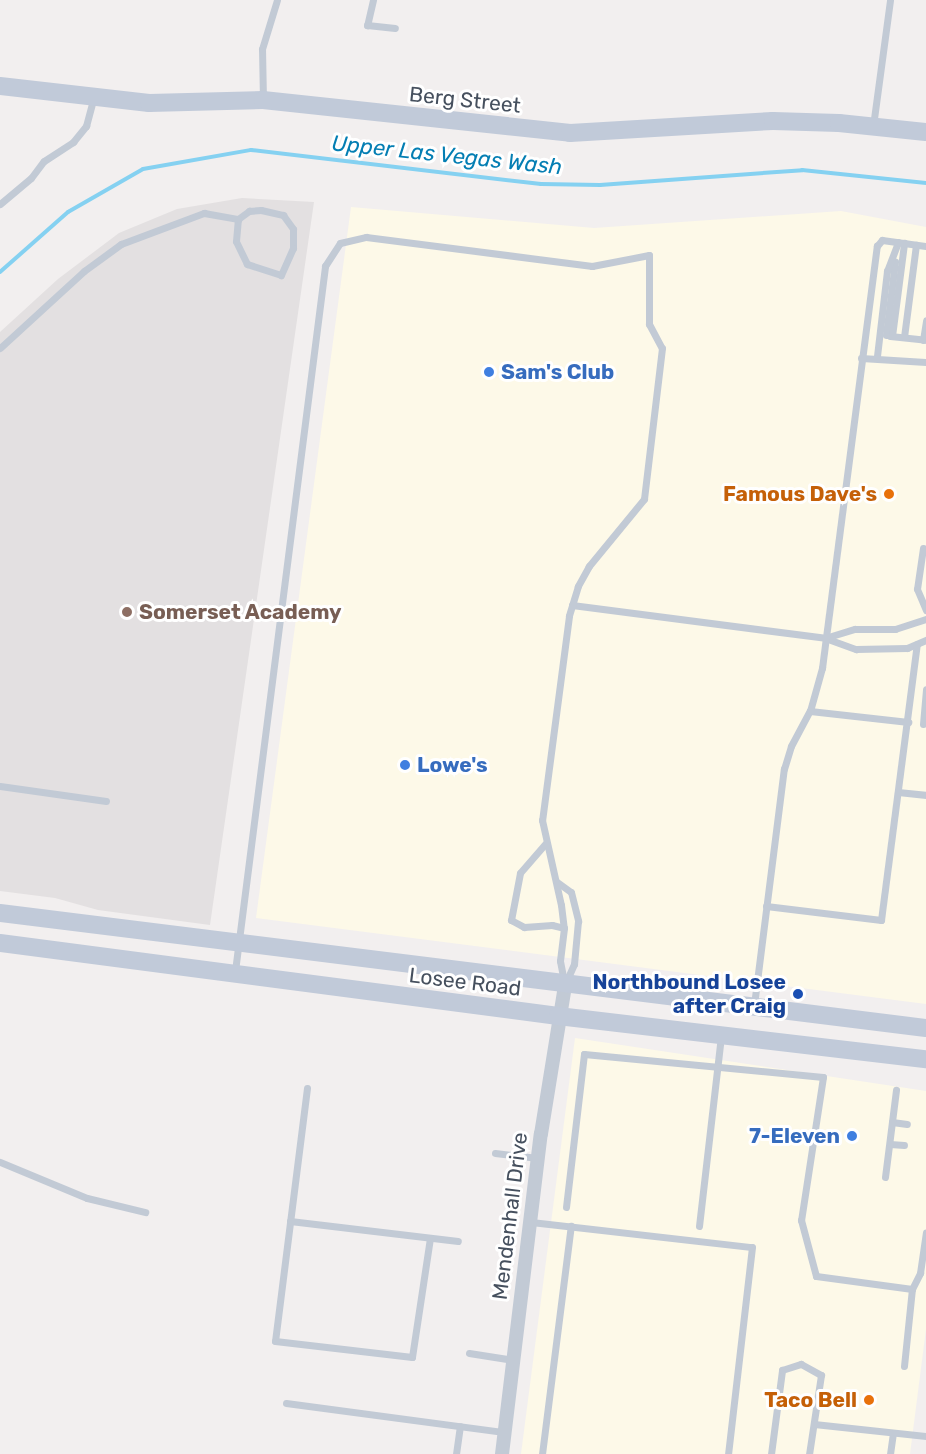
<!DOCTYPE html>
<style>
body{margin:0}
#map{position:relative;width:926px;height:1454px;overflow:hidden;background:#f2efef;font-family:Rubik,sans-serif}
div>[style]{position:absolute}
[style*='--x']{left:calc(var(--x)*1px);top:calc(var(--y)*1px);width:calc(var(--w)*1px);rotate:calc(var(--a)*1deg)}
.commercial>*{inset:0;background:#fdf9e8}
.education>*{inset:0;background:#e3e0e1}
.stream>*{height:4px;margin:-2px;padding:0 2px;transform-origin:2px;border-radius:2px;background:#85d1f1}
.lane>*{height:7px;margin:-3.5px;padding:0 3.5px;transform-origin:3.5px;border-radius:3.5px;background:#c2cad5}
.street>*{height:14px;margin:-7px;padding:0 7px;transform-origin:7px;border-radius:7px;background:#c2cad5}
.secondary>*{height:18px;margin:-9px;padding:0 9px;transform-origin:9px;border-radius:9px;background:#c1cad9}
.dots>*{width:16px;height:16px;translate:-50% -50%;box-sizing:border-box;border:3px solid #fff;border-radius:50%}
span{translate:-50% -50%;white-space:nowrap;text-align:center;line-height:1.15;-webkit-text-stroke:6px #fff;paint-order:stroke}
.street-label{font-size:21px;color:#46505e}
.shop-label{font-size:21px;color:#366cbe;font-weight:700}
.left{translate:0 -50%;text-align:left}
.right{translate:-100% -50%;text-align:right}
.food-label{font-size:21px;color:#c56008;font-weight:700}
.education-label{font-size:21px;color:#785e54;font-weight:700}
.transit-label{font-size:21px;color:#164399;font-weight:700}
.water-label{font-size:22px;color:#047eb3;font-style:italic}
</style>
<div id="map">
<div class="commercial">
<i style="clip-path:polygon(351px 207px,594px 228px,841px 211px,926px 227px,926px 1004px,256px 918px)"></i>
<i style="clip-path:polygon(575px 1038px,926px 1091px,926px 1329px,910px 1454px,521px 1454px)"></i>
</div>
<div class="education">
<i style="clip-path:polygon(242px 198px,314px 202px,210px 925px,98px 910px,55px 898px,0 891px,0 332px,58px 279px,119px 233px,177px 209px)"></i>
</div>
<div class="stream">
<i style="--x:0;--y:272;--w:91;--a:-41.4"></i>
<i style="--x:68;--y:212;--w:86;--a:-29.8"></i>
<i style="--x:143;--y:169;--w:110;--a:-10"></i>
<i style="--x:251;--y:150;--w:292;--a:6.7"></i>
<i style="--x:541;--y:184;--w:59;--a:1"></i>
<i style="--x:600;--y:185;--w:203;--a:-4.2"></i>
<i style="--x:802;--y:170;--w:125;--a:6"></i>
</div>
<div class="lane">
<i style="--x:373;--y:0;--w:26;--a:103"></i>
<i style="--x:367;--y:25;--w:28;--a:6"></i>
<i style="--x:263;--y:100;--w:51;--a:-91.1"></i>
<i style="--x:262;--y:49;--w:51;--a:-73"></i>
<i style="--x:873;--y:126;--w:127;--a:-82.3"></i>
<i style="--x:0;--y:204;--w:40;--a:-40"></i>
<i style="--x:31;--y:178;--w:21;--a:-53"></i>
<i style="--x:44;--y:161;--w:35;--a:-33"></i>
<i style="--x:73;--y:142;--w:21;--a:-51"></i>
<i style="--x:86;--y:126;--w:30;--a:-75"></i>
<i style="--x:261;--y:210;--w:23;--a:13"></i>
<i style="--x:283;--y:215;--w:17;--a:54"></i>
<i style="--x:293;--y:229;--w:19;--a:90"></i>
<i style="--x:293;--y:248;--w:30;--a:114"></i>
<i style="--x:281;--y:275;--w:36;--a:-162"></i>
<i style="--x:247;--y:264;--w:25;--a:-116"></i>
<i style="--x:236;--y:241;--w:22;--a:-85"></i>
<i style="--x:238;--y:219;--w:14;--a:-36"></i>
<i style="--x:249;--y:211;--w:12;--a:-5"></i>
<i style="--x:886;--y:335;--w:74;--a:-83"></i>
<i style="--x:890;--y:336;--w:36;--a:6"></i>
<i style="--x:892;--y:336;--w:94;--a:-82.6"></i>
<i style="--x:904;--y:337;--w:93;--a:-82.6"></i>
<i style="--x:923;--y:340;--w:20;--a:-81"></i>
<i style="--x:0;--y:348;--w:114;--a:-42.5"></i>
<i style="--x:84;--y:271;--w:46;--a:-36.1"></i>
<i style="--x:121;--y:244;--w:89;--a:-20.5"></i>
<i style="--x:204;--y:213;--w:35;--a:10"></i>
<i style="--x:877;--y:356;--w:86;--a:-83.3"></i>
<i style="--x:887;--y:271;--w:31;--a:-69"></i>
<i style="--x:861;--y:358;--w:65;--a:3.5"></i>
<i style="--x:923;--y:548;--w:41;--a:98.3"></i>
<i style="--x:917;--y:589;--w:23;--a:67"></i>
<i style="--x:572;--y:605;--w:255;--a:7.4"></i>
<i style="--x:825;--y:638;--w:33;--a:20"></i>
<i style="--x:856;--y:649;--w:51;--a:-1.1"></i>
<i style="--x:907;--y:648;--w:21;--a:-23"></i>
<i style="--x:825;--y:638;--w:31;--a:-17"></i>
<i style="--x:855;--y:629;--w:40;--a:0"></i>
<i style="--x:895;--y:629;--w:33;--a:-18"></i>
<i style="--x:810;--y:711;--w:99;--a:6.4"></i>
<i style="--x:923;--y:724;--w:35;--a:-85"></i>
<i style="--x:0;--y:786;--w:107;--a:8.1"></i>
<i style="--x:898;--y:792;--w:28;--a:6"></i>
<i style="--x:545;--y:844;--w:38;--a:131"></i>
<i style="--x:520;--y:873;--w:48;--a:100.8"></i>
<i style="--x:511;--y:920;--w:15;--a:28"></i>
<i style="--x:524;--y:927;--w:28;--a:-4"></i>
<i style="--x:552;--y:925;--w:12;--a:14"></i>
<i style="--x:557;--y:882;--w:17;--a:36"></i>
<i style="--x:571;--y:892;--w:30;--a:76"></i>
<i style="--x:578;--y:921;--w:43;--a:95.3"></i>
<i style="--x:574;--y:964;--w:20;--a:114"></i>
<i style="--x:766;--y:906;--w:116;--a:6.9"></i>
<i style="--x:881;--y:920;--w:278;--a:-82.6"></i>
<i style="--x:235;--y:971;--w:711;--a:-82.72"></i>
<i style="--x:325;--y:266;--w:27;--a:-57"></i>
<i style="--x:340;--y:243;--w:27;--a:-13"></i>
<i style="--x:366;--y:237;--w:228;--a:7.3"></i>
<i style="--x:592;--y:266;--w:58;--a:-10.9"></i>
<i style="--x:649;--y:255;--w:69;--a:90"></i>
<i style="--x:649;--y:324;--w:27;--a:62"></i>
<i style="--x:662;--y:348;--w:152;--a:96.8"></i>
<i style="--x:644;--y:499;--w:87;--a:129.4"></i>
<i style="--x:589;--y:566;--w:23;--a:119"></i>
<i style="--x:578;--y:586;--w:31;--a:107"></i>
<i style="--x:569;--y:616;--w:206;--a:97.5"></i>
<i style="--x:542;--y:820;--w:87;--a:77.4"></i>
<i style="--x:561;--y:905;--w:23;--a:83"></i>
<i style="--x:564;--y:928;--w:33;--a:97"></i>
<i style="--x:560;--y:961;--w:21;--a:79"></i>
<i style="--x:754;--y:1005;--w:238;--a:-82.8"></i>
<i style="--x:784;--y:769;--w:24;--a:-73"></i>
<i style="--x:791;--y:746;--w:40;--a:-62"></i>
<i style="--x:810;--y:711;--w:45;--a:-74.4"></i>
<i style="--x:822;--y:668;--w:426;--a:-82.6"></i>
<i style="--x:877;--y:246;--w:8;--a:-50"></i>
<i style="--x:882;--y:240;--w:44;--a:7.8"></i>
<i style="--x:307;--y:1088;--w:255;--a:97.2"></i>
<i style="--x:275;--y:1341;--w:138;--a:6.7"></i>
<i style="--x:412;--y:1357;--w:120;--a:-81.4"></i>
<i style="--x:892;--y:1122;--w:15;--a:8"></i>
<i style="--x:890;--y:1144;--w:14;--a:4"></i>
<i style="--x:495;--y:1153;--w:43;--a:6.6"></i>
<i style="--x:0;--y:1162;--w:94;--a:22.5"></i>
<i style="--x:87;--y:1198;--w:60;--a:13.6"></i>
<i style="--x:885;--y:1177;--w:88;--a:-82.8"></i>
<i style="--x:566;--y:1207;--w:154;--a:-83.3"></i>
<i style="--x:584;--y:1054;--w:240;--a:5.5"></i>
<i style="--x:823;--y:1077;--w:145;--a:98.7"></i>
<i style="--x:801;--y:1220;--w:58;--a:75"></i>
<i style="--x:816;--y:1276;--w:97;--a:7.7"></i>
<i style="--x:290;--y:1221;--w:169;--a:6.8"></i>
<i style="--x:531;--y:1222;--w:222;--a:6.5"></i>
<i style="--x:752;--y:1247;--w:208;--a:96.6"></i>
<i style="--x:699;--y:1226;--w:190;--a:-83.4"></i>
<i style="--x:469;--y:1353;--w:45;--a:9"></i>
<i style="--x:904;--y:1366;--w:77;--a:-84.1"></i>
<i style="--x:912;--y:1289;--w:18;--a:-63"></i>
<i style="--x:920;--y:1273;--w:41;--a:-81.7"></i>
<i style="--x:286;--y:1403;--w:220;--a:7.6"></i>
<i style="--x:814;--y:1424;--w:113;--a:6.1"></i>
<i style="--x:456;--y:1454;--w:28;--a:-82"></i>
<i style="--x:542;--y:1454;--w:230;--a:-82.8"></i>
<i style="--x:771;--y:1454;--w:85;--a:-82.5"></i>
<i style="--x:782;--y:1370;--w:20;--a:-18"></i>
<i style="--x:801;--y:1364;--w:23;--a:29"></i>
<i style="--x:821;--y:1375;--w:80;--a:98.6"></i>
<i style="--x:890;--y:1454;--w:21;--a:-82"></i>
</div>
<div class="street">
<i style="--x:502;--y:1454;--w:322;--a:-83.1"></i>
<i style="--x:541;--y:1134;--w:151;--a:-80.8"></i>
</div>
<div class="secondary">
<i style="--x:0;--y:86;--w:150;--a:6.5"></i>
<i style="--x:149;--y:103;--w:114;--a:-1.5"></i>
<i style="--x:263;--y:100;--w:309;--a:6.1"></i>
<i style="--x:570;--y:133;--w:203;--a:-3.4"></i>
<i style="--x:773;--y:121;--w:66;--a:1.7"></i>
<i style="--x:839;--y:123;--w:87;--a:5.9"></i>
<i style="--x:0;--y:913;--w:933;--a:7.08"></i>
<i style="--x:0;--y:943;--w:563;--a:7.45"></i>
<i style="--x:558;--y:1016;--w:371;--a:6.7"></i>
</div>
<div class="dots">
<i style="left:489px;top:372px;background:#3f7fe0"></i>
<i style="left:889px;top:494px;background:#e8710a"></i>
<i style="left:127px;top:612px;background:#8d6e63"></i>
<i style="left:405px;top:765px;background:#3f7fe0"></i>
<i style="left:798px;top:994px;background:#1a4fb4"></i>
<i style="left:852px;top:1136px;background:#3f7fe0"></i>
<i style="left:869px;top:1400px;background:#e8710a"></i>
</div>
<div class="street-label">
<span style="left:465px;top:100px;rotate:6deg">Berg Street</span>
<span style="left:465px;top:982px;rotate:7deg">Losee Road</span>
<span style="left:510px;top:1216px;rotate:-83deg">Mendenhall Drive</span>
</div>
<div class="shop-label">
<span class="left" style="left:501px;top:372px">Sam's Club</span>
<span class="left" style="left:417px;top:765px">Lowe's</span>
<span class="right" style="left:840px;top:1136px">7-Eleven</span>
</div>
<div class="food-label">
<span class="right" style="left:877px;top:494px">Famous Dave's</span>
<span class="right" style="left:857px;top:1400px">Taco Bell</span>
</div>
<div class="education-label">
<span class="left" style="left:139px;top:612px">Somerset Academy</span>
</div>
<div class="transit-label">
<span class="right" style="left:786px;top:994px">Northbound Losee<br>after Craig</span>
</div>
<div class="water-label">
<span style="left:447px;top:155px;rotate:6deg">Upper Las Vegas Wash</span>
</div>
</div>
